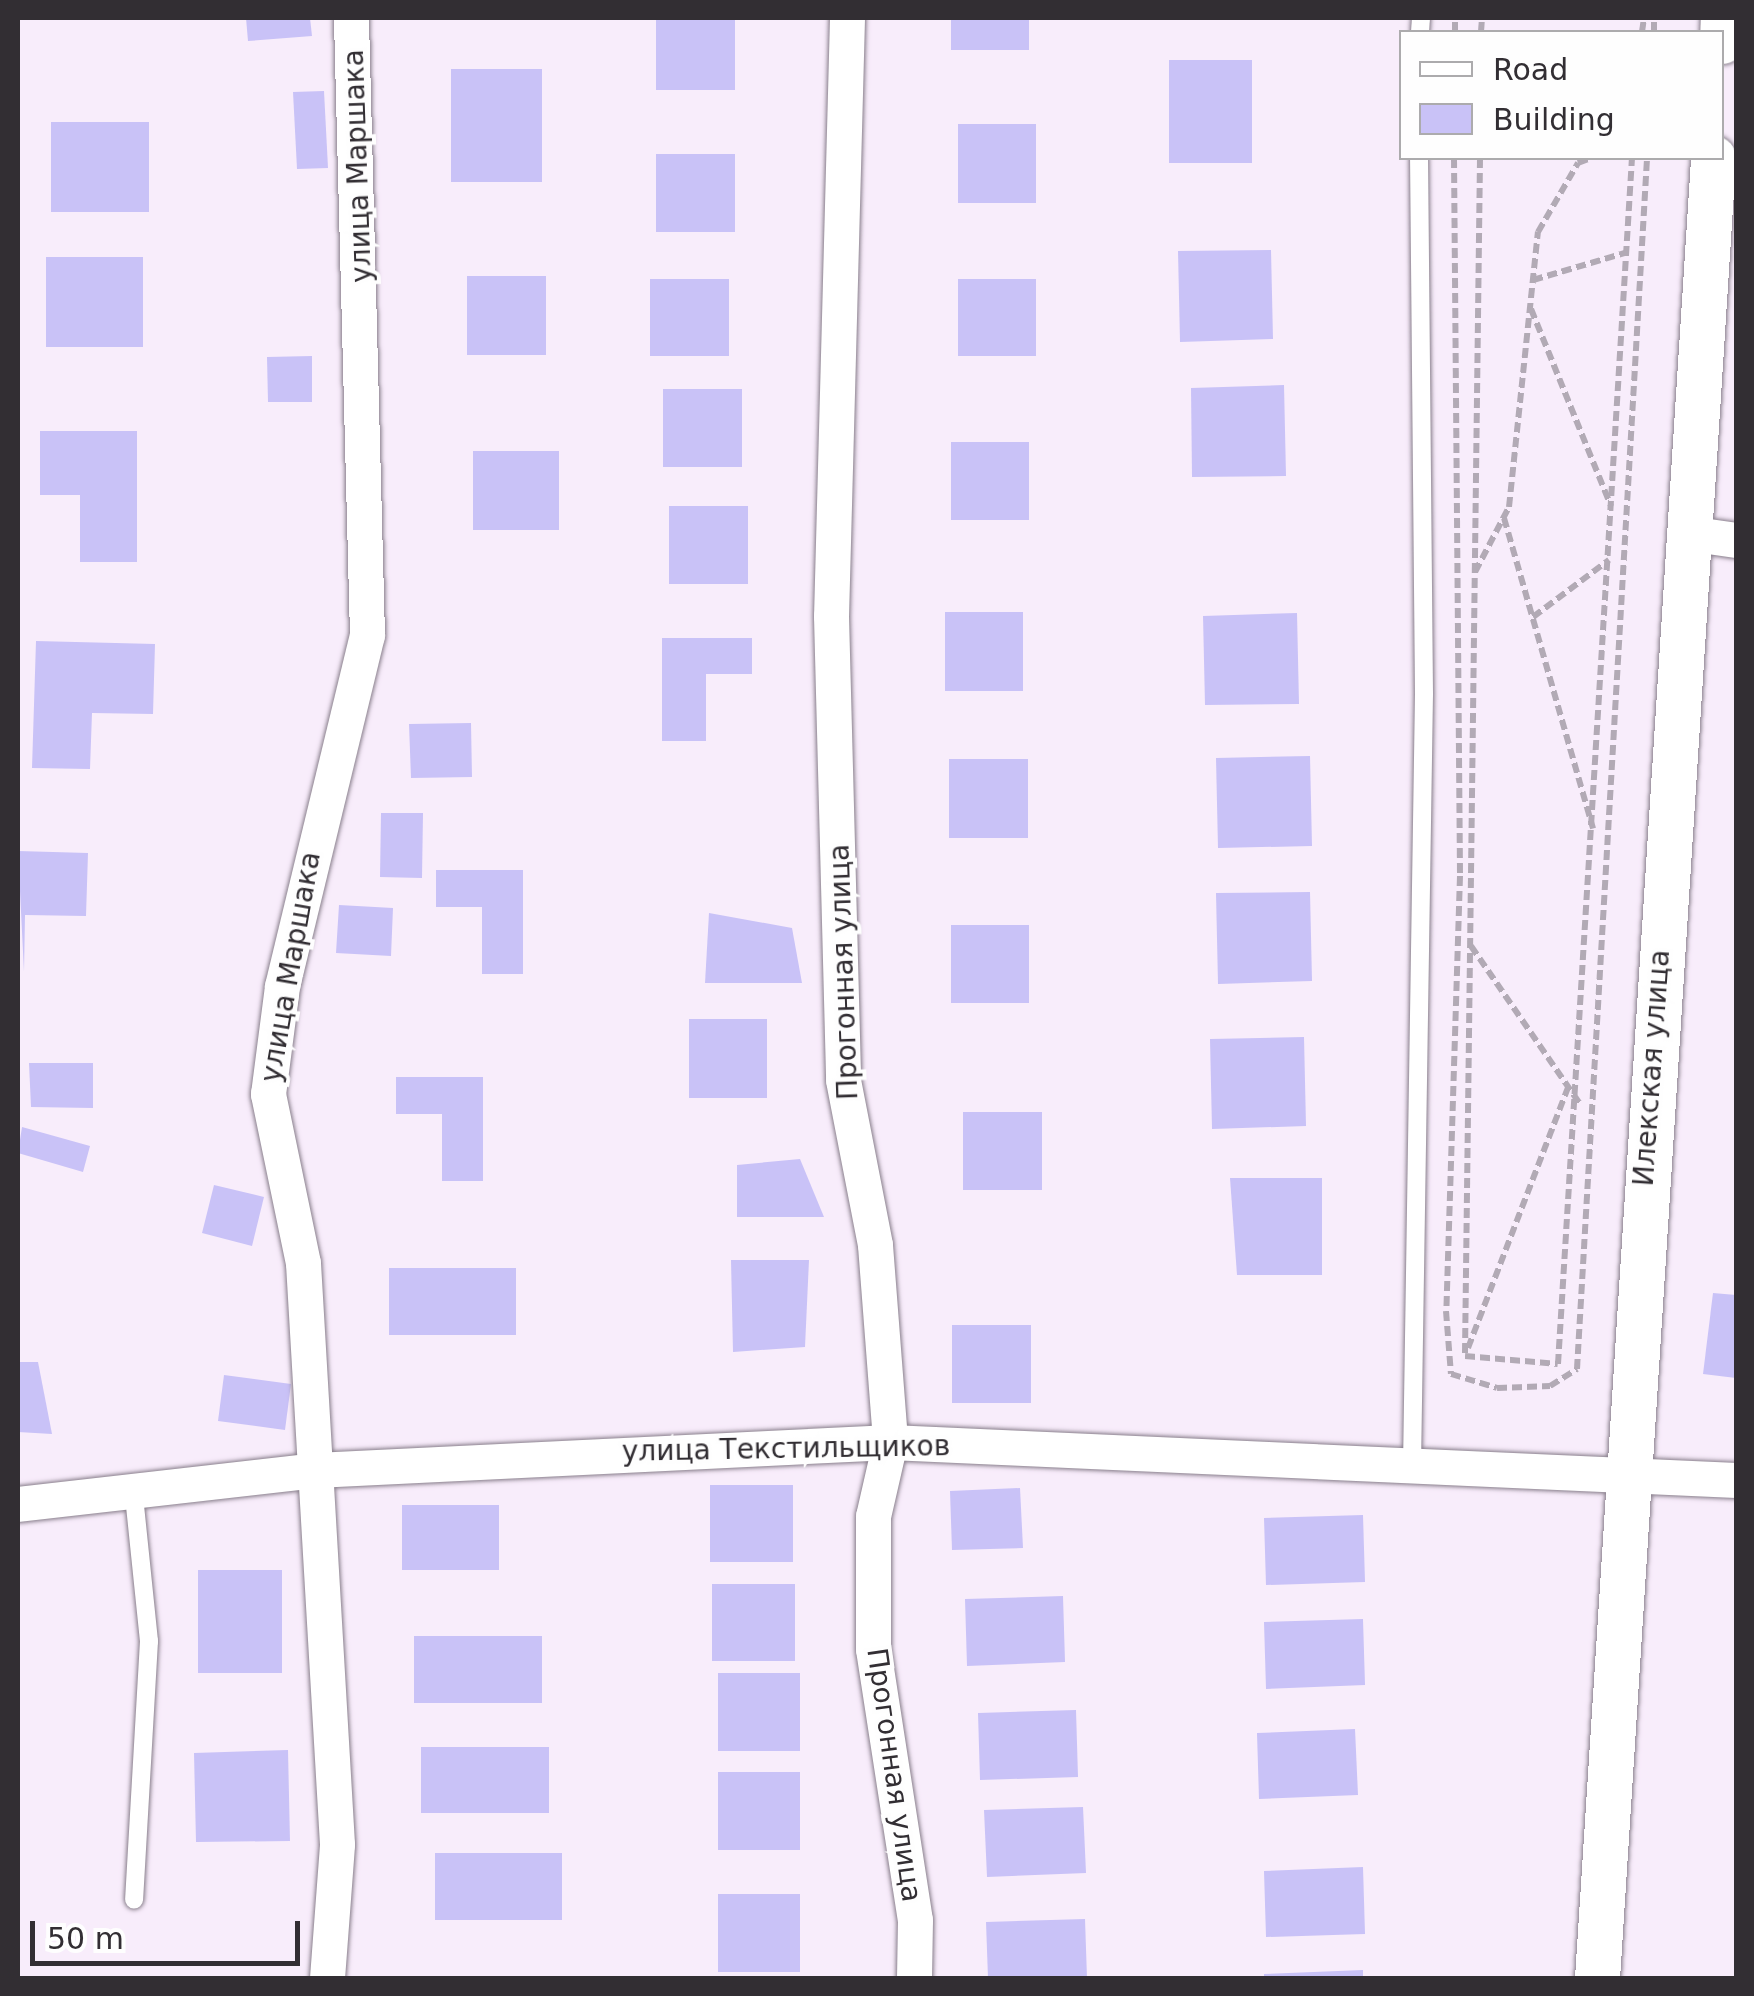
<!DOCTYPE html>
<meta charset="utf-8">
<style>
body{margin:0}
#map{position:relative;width:1754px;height:1996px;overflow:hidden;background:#f8edfb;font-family:"DejaVu Sans",sans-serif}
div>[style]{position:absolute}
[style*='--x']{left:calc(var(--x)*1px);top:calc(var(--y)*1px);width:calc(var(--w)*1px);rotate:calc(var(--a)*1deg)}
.building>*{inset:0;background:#c9c2f7}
.path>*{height:6px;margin-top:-3px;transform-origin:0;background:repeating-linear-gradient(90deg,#b2aab5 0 10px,transparent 0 15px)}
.roads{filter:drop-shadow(0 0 2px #897f8c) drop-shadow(0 0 2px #897f8c)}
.service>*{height:18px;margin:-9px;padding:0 9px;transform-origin:9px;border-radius:9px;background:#fff}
.minor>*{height:35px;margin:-17.5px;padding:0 17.5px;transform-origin:17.5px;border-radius:17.5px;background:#fff}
.tertiary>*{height:45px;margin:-22.5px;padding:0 22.5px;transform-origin:22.5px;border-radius:22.5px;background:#fff}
span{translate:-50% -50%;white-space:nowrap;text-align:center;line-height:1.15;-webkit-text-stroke:8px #fefefe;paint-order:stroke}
.street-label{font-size:28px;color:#322e33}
.frame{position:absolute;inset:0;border:20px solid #322e33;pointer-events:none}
.legend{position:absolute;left:1399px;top:30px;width:325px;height:130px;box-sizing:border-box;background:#fefefe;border:2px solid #acabad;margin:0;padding:12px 18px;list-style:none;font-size:30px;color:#322e33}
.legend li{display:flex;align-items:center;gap:20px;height:50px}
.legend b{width:50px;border:2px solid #acabad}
.scale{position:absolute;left:30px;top:1921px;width:270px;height:45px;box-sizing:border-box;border:5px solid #322e33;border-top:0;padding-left:12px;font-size:30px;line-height:35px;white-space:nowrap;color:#322e33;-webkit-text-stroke:8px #fefefe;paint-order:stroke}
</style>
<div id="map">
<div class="building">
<i style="clip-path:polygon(246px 18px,310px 18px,312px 36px,248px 41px)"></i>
<i style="clip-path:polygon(656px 18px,735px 18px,735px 90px,656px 90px)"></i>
<i style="clip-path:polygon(951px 18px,1029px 18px,1029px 50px,951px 50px)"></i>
<i style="clip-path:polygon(1169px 60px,1252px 60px,1252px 163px,1169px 163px)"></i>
<i style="clip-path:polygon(451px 69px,542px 69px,542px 182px,451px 182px)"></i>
<i style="clip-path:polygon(324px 91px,328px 168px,297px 169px,293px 92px)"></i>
<i style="clip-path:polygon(51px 122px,149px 122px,149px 212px,51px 212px)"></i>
<i style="clip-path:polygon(958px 124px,1036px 124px,1036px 203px,958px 203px)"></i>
<i style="clip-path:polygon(656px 154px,735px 154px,735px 232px,656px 232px)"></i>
<i style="clip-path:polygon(1271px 250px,1273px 339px,1180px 342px,1178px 251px)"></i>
<i style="clip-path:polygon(46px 257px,143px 257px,143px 347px,46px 347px)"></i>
<i style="clip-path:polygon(467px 276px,546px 276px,546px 355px,467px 355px)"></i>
<i style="clip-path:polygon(650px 279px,729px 279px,729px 356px,650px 356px)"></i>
<i style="clip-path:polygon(958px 279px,1036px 279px,1036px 356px,958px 356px)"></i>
<i style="clip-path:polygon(312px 356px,312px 402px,268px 402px,267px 357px)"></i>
<i style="clip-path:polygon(1284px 385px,1286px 476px,1192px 477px,1191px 388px)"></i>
<i style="clip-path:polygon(663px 389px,742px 389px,742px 467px,663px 467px)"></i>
<i style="clip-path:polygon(40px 431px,137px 431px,137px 562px,80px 562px,80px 495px,40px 495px)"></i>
<i style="clip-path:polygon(951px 442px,1029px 442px,1029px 520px,951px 520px)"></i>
<i style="clip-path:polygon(473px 451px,559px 451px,559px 530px,473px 530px)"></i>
<i style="clip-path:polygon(669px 506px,748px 506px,748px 584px,669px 584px)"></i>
<i style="clip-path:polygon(945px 612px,1023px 612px,1023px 691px,945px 691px)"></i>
<i style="clip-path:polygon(1297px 613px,1299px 704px,1205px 705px,1203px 616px)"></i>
<i style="clip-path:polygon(662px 638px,752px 638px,752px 674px,706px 674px,706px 741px,662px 741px)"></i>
<i style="clip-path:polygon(36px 641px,155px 644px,153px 714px,92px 713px,90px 769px,32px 768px)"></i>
<i style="clip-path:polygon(471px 723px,472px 777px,411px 778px,409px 724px)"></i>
<i style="clip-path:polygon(1310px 756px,1312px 846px,1218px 848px,1216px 758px)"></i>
<i style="clip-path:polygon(949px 759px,1028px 759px,1028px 838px,949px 838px)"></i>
<i style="clip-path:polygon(381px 813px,423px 813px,422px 878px,380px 877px)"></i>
<i style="clip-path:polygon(18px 851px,88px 853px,86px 916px,25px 915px,24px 972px)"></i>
<i style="clip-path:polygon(436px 870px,523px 870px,523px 974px,482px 974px,482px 907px,436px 907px)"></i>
<i style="clip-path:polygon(1310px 892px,1312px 981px,1218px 984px,1216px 893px)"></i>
<i style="clip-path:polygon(339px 905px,393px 908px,391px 956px,336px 953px)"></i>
<i style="clip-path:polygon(709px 913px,792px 928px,802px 983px,705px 983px)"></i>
<i style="clip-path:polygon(951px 925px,1029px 925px,1029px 1003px,951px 1003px)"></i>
<i style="clip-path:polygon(689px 1019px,767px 1019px,767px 1098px,689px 1098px)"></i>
<i style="clip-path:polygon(1304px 1037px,1306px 1126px,1212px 1129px,1210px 1039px)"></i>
<i style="clip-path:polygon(29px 1063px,93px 1063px,93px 1108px,31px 1107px)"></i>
<i style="clip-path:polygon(396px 1077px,483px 1077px,483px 1181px,442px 1181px,442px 1114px,396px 1114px)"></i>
<i style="clip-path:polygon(963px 1112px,1042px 1112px,1042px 1190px,963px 1190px)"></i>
<i style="clip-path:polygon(22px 1127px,90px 1146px,83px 1172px,18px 1153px)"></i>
<i style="clip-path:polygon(800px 1159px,824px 1217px,737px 1217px,737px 1165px)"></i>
<i style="clip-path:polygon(1230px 1178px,1322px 1178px,1322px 1275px,1237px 1275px)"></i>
<i style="clip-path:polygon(214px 1185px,264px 1197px,252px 1246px,202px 1233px)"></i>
<i style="clip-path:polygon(731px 1260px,809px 1260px,805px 1347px,733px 1352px)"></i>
<i style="clip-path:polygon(389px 1268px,516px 1268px,516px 1335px,389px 1335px)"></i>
<i style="clip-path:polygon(1713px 1293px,1736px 1295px,1736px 1378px,1703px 1374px)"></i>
<i style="clip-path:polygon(952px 1325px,1031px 1325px,1031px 1403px,952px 1403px)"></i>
<i style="clip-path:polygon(18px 1362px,38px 1362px,52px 1434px,18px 1432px)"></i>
<i style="clip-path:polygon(224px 1375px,291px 1384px,285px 1430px,218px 1421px)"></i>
<i style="clip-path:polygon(710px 1485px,793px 1485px,793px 1562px,710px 1562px)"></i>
<i style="clip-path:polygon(1020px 1488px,1023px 1548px,952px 1550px,950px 1491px)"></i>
<i style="clip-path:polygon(402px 1505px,499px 1505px,499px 1570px,402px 1570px)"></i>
<i style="clip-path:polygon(1363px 1515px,1365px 1582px,1266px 1585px,1264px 1518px)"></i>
<i style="clip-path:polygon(198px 1570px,282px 1570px,282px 1673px,198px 1673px)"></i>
<i style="clip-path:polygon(712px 1584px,795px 1584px,795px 1661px,712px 1661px)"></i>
<i style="clip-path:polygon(1063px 1596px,1065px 1662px,967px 1666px,965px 1599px)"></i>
<i style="clip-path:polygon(1363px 1619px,1365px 1685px,1266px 1689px,1264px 1622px)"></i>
<i style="clip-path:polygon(414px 1636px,542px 1636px,542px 1703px,414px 1703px)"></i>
<i style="clip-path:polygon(718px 1673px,800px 1673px,800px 1751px,718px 1751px)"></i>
<i style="clip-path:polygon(1076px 1710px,1078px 1777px,980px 1780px,978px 1713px)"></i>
<i style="clip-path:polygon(1355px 1729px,1358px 1795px,1259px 1799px,1257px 1733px)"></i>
<i style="clip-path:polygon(421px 1747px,549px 1747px,549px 1813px,421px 1813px)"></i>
<i style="clip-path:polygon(288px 1750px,290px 1841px,196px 1842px,194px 1753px)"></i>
<i style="clip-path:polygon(718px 1772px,800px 1772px,800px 1850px,718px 1850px)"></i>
<i style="clip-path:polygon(1083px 1807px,1086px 1873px,987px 1877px,984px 1810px)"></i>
<i style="clip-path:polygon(435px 1853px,562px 1853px,562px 1920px,435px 1920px)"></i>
<i style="clip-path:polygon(1363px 1867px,1365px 1934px,1266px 1937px,1264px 1871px)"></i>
<i style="clip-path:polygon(718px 1894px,800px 1894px,800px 1972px,718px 1972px)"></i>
<i style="clip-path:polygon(1085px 1919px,1087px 1978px,988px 1978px,986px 1922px)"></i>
<i style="clip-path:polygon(1363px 1970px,1363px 1978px,1264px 1978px,1264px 1974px)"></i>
</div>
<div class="path">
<i style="--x:1455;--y:32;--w:14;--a:-90"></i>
<i style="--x:1481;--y:32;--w:14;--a:-86"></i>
<i style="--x:1642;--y:32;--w:14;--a:-82"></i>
<i style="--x:1654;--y:32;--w:14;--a:-90"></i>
<i style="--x:1454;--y:158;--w:718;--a:89.52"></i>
<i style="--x:1460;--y:876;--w:435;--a:91.8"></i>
<i style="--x:1446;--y:1311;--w:63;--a:85.5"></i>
<i style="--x:1451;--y:1374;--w:48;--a:16.9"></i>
<i style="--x:1497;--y:1388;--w:53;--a:-2.2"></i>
<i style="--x:1550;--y:1386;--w:32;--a:-32"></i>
<i style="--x:1577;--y:1369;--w:1213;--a:-86.69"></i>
<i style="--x:1480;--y:158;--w:1198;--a:90.72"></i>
<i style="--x:1465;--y:1356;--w:93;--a:4.9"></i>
<i style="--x:1558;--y:1364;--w:1208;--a:-86.49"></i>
<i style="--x:1533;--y:280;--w:96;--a:-16.4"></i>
<i style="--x:1531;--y:309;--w:213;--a:67.9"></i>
<i style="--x:1504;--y:518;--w:323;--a:74"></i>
<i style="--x:1475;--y:572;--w:73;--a:-62.4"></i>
<i style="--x:1509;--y:507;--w:277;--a:-84"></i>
<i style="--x:1538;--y:232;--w:80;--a:-59.9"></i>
<i style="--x:1578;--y:163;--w:14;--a:-21"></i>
<i style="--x:1533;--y:617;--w:95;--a:-36.9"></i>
<i style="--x:1471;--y:946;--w:192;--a:55.4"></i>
<i style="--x:1468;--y:1348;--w:279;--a:-69"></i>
</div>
<div class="roads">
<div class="service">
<i style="--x:1420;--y:32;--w:14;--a:-86"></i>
<i style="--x:1412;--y:1466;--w:772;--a:-89.11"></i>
<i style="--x:1424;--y:694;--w:536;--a:-90.53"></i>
<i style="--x:134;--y:1496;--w:146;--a:84.1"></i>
<i style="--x:149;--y:1641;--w:259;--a:93.3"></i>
</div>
<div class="minor">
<i style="--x:847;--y:18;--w:598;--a:91.53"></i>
<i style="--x:831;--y:616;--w:464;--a:88.5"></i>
<i style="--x:843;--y:1080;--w:168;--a:79"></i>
<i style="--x:875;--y:1245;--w:198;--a:85.6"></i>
<i style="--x:890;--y:1442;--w:76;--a:102.9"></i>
<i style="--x:873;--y:1516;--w:133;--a:90"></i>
<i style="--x:873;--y:1649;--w:274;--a:81.2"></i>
<i style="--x:915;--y:1920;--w:58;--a:91"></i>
<i style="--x:1687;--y:533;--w:49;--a:8.1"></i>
<i style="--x:18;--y:1504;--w:299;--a:-6.5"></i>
<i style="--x:315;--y:1470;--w:576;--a:-2.79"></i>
<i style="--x:890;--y:1442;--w:847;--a:2.57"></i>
<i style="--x:327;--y:1978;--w:134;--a:-85.7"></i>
<i style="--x:337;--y:1844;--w:582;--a:-93.35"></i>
<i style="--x:303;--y:1263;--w:173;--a:-101.7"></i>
<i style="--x:268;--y:1094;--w:109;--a:-82.6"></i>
<i style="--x:282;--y:986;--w:361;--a:-76.4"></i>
<i style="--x:367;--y:635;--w:617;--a:-91.49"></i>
</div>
<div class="tertiary">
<i style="--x:1722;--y:41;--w:23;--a:-88"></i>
<i style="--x:1597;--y:1978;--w:1824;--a:-86.35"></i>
</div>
</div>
<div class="street-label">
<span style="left:358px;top:166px;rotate:-92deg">улица Маршака</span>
<span style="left:291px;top:967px;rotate:-80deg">улица Маршака</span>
<span style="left:844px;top:972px;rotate:-92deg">Прогонная улица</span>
<span style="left:1652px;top:1068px;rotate:-86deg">Илекская улица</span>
<span style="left:786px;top:1449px;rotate:-1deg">улица Текстильщиков</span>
<span style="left:894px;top:1775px;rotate:82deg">Прогонная улица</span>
</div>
<div class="frame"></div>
<ul class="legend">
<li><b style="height:12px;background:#fff"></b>Road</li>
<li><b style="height:28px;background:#c9c2f7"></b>Building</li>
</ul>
<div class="scale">50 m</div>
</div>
